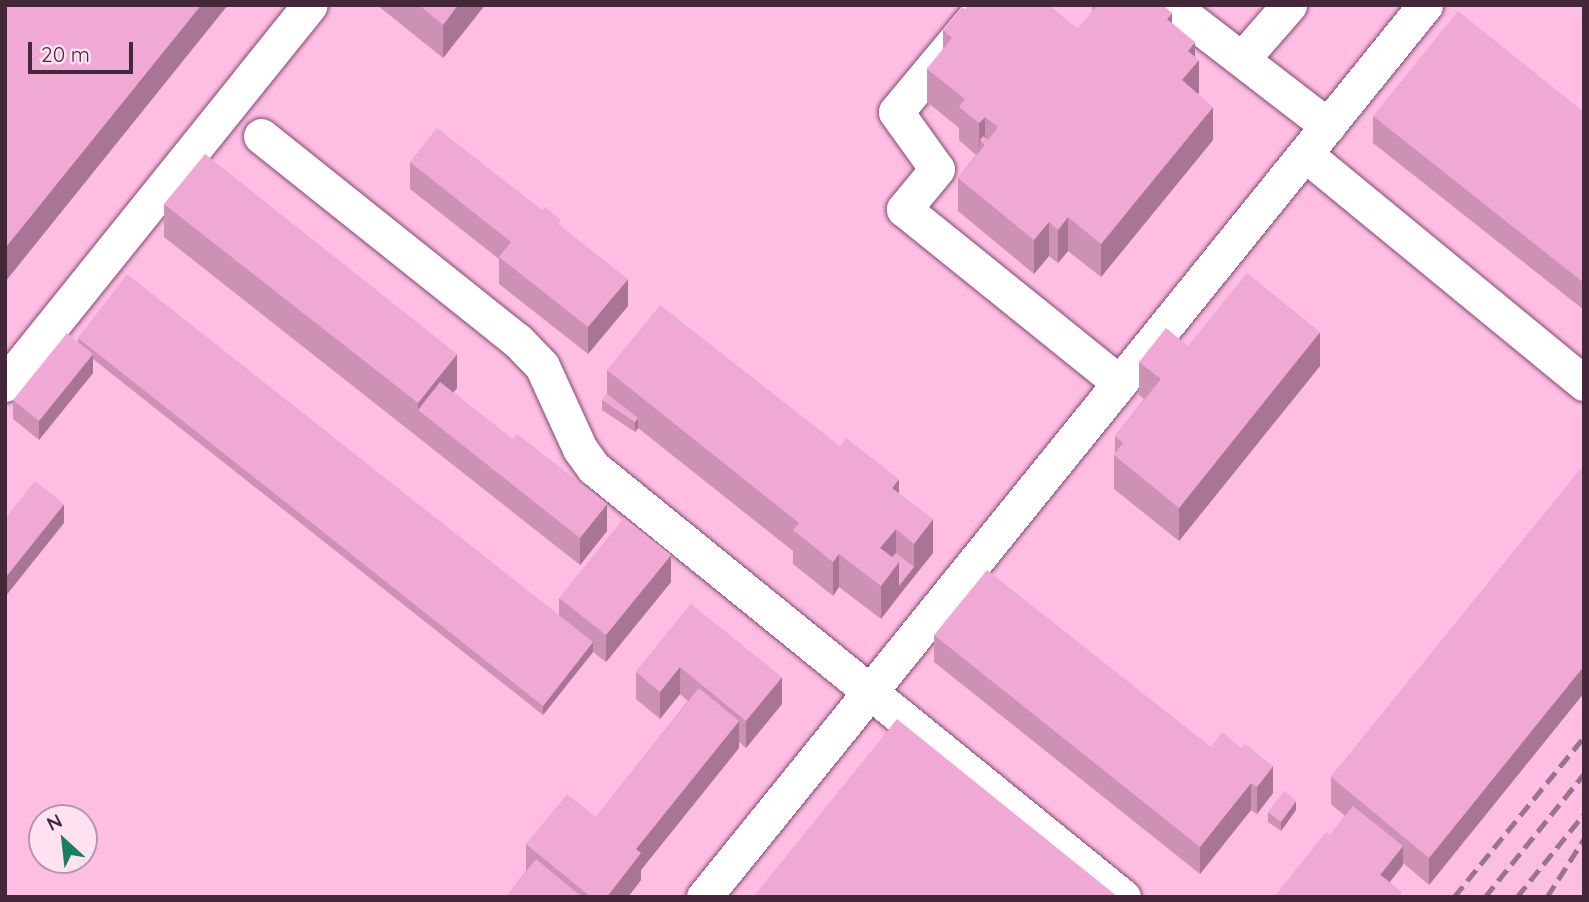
<!DOCTYPE html>
<style>
body{margin:0}
#map{position:relative;width:1589px;height:902px;overflow:hidden;background:#fbcfe8;font-family:Quicksand,sans-serif}
div>[style]{position:absolute}
[style*='--x']{left:calc(var(--x)*1px);top:calc(var(--y)*1px);width:calc(var(--w)*1px);rotate:calc(var(--a)*1deg)}
.built>*{inset:0;background:#febee4}
.roads{filter:drop-shadow(0 0 2px #85476e) drop-shadow(0 0 2px #85476e)}
.minor>*{height:35px;margin:-17.5px;padding:0 17.5px;transform-origin:17.5px;border-radius:17.5px;background:#fff}
.rail>*{height:5px;margin-top:-2.5px;transform-origin:0;background:repeating-linear-gradient(90deg,#99758a 0 14px,transparent 0 21px)}
.wall>*{inset:0;background:#ce91b6}
.shaded-wall>*{inset:0;background:#a87694}
.building>*{inset:0;background:#f0a9d4}
span{translate:-50% -50%;white-space:nowrap;text-align:center;line-height:1.15;-webkit-text-stroke:6px #ffe1f2;paint-order:stroke}
.frame{position:absolute;inset:0;border:7px solid #442839;pointer-events:none}
.north{position:absolute;left:28px;top:804px;width:70px;height:70px;box-sizing:border-box;background:#ffe1f2;border:2px solid #b497a8;border-radius:50%;rotate:333deg;font-size:19px;font-weight:700;line-height:28px;text-align:center;color:#442839}
.north::after{content:'';display:block;margin:auto;width:24px;height:32px;background:#18805a;clip-path:polygon(50% 0,100% 100%,50% 72%,0 100%)}
.scale{position:absolute;left:28px;top:42px;width:105px;height:32px;box-sizing:border-box;border:4px solid #442839;border-top:0;padding-left:9px;font-size:21px;line-height:24px;white-space:nowrap;color:#442839;-webkit-text-stroke:5px #ffe1f2;paint-order:stroke}
</style>
<div id="map">
<div class="built">
<i style="clip-path:polygon(evenodd,5px 5px,1584px 5px,1584px 897px,5px 897px,5px 5px,42px 818px,84px 818px,84px 860px,42px 860px,42px 818px)"></i>
</div>
<div class="roads">
<div class="minor">
<i style="--x:985;--y:5;--w:139;--a:129.8"></i>
<i style="--x:896;--y:112;--w:70;--a:54.3"></i>
<i style="--x:937;--y:169;--w:52;--a:129.5"></i>
<i style="--x:904;--y:209;--w:277;--a:38.9"></i>
<i style="--x:1171;--y:5;--w:198;--a:37.6"></i>
<i style="--x:1242;--y:59;--w:72;--a:-49"></i>
<i style="--x:261;--y:136;--w:327;--a:38.6"></i>
<i style="--x:517;--y:340;--w:36;--a:46"></i>
<i style="--x:542;--y:366;--w:91;--a:65.4"></i>
<i style="--x:580;--y:449;--w:24;--a:54"></i>
<i style="--x:594;--y:468;--w:681;--a:39.04"></i>
<i style="--x:1305;--y:154;--w:361;--a:39.4"></i>
<i style="--x:5;--y:384;--w:486;--a:-51.2"></i>
<i style="--x:704;--y:897;--w:1147;--a:-51.05"></i>
</div>
</div>
<div class="rail">
<i style="--x:1454;--y:897;--w:206;--a:-50.9"></i>
<i style="--x:1485;--y:897;--w:158;--a:-51.2"></i>
<i style="--x:1517;--y:897;--w:107;--a:-51.1"></i>
<i style="--x:1547;--y:897;--w:69;--a:-57.5"></i>
</div>
<div class="wall">
<i style="clip-path:polygon(377px 5px,485px 5px,443px 58px)"></i>
<i style="clip-path:polygon(1092px 5px,1163px 5px,1172px 23px,1195px 57px,1198px 94px,1213px 140px,1101px 277px,1068px 251px,1058px 263px,1049px 256px,1034px 274px,958px 211px,958px 178px,976px 155px,959px 140px,959px 128px,927px 102px,927px 69px,943px 49px,943px 30px,965px 9px,1078px 29px,1092px 12px)"></i>
<i style="clip-path:polygon(1584px 112px,1584px 310px,1373px 143px,1373px 116px)"></i>
<i style="clip-path:polygon(410px 162px,561px 226px,628px 306px,588px 354px,499px 284px,499px 259px,410px 189px)"></i>
<i style="clip-path:polygon(164px 204px,457px 388px,453px 392px,607px 531px,580px 565px,164px 237px)"></i>
<i style="clip-path:polygon(78px 338px,559px 615px,559px 598px,671px 582px,606px 662px,593px 652px,543px 715px,93px 359px,93px 373px,39px 440px,13px 419px,13px 400px,78px 342px)"></i>
<i style="clip-path:polygon(1188px 346px,1320px 366px,1179px 541px,1114px 489px,1114px 455px,1115px 454px,1115px 436px,1144px 399px,1139px 395px,1139px 362px)"></i>
<i style="clip-path:polygon(607px 370px,899px 493px,933px 553px,881px 619px,839px 587px,833px 596px,793px 564px,793px 551px,638px 428px,635px 432px,602px 410px,602px 400px,607px 394px)"></i>
<i style="clip-path:polygon(1584px 465px,1584px 693px,1429px 885px,1403px 863px,1403px 865px,1390px 882px,1402px 897px,1330px 835px,1345px 816px,1331px 804px,1331px 777px)"></i>
<i style="clip-path:polygon(691px 604px,782px 704px,746px 748px,739px 742px,739px 748px,641px 870px,641px 880px,628px 897px,506px 897px,526px 871px,526px 844px,596px 817px,688px 701px,680px 694px,660px 719px,636px 699px,636px 672px)"></i>
<i style="clip-path:polygon(934px 635px,1211px 747px,1273px 793px,1257px 814px,1251px 810px,1200px 874px,934px 662px)"></i>
<i style="clip-path:polygon(1296px 810px,1281px 831px,1268px 822px,1268px 812px)"></i>
</div>
<div class="shaded-wall">
<i style="clip-path:polygon(201px 5px,228px 5px,5px 282px,5px 248px)"></i>
<i style="clip-path:polygon(458px 5px,485px 5px,443px 58px,443px 25px)"></i>
<i style="clip-path:polygon(1172px 13px,1172px 46px,1167px 19px)"></i>
<i style="clip-path:polygon(1195px 42px,1195px 64px,1199px 60px,1199px 93px,1182px 114px,1182px 80px,1188px 51px)"></i>
<i style="clip-path:polygon(1213px 107px,1213px 140px,1101px 277px,1101px 244px)"></i>
<i style="clip-path:polygon(985px 117px,985px 144px,980px 140px,979px 157px,979px 123px)"></i>
<i style="clip-path:polygon(1068px 217px,1068px 251px,1058px 263px,1058px 230px)"></i>
<i style="clip-path:polygon(1049px 222px,1049px 256px,1034px 274px,1034px 240px)"></i>
<i style="clip-path:polygon(628px 279px,628px 306px,588px 354px,588px 327px)"></i>
<i style="clip-path:polygon(1320px 332px,1320px 366px,1179px 541px,1179px 508px)"></i>
<i style="clip-path:polygon(93px 354px,93px 373px,39px 440px,39px 421px)"></i>
<i style="clip-path:polygon(457px 354px,457px 388px,431px 420px,418px 410px,418px 403px)"></i>
<i style="clip-path:polygon(638px 418px,638px 428px,635px 432px,635px 422px)"></i>
<i style="clip-path:polygon(899px 479px,899px 513px,892px 488px)"></i>
<i style="clip-path:polygon(64px 504px,64px 523px,5px 597px,5px 578px)"></i>
<i style="clip-path:polygon(607px 504px,607px 531px,580px 565px,580px 538px)"></i>
<i style="clip-path:polygon(933px 519px,933px 553px,899px 595px,899px 586px,914px 567px,914px 544px)"></i>
<i style="clip-path:polygon(896px 529px,896px 562px,880px 548px)"></i>
<i style="clip-path:polygon(839px 554px,839px 587px,833px 596px,833px 562px)"></i>
<i style="clip-path:polygon(671px 555px,671px 582px,606px 662px,606px 635px)"></i>
<i style="clip-path:polygon(899px 562px,899px 595px,881px 619px,881px 586px)"></i>
<i style="clip-path:polygon(593px 642px,593px 652px,543px 715px,543px 706px)"></i>
<i style="clip-path:polygon(1584px 666px,1584px 693px,1429px 885px,1429px 858px)"></i>
<i style="clip-path:polygon(680px 667px,680px 694px,660px 719px,660px 692px)"></i>
<i style="clip-path:polygon(782px 677px,782px 704px,746px 748px,746px 721px)"></i>
<i style="clip-path:polygon(739px 721px,739px 748px,641px 870px,641px 880px,628px 897px,607px 897px,636px 849px)"></i>
<i style="clip-path:polygon(1273px 766px,1273px 793px,1257px 814px,1257px 787px)"></i>
<i style="clip-path:polygon(1251px 783px,1251px 810px,1200px 874px,1200px 847px)"></i>
<i style="clip-path:polygon(1296px 801px,1296px 810px,1281px 831px,1281px 822px)"></i>
<i style="clip-path:polygon(1403px 846px,1403px 865px,1380px 894px,1380px 875px)"></i>
</div>
<div class="building">
<i style="clip-path:polygon(5px 5px,201px 5px,5px 248px)"></i>
<i style="clip-path:polygon(419px 5px,458px 5px,443px 25px)"></i>
<i style="clip-path:polygon(968px 5px,1049px 5px,1078px 29px,1097px 5px,1163px 5px,1172px 13px,1167px 19px,1195px 42px,1188px 51px,1199px 60px,1182px 80px,1213px 107px,1101px 244px,1068px 217px,1058px 230px,1049px 222px,1034px 240px,958px 178px,985px 145px,980px 140px,983px 136px,988px 140px,998px 127px,985px 117px,979px 123px,959px 107px,965px 99px,927px 69px,952px 38px,943px 30px,962px 7px,965px 9px)"></i>
<i style="clip-path:polygon(1458px 11px,1584px 112px,1584px 283px,1373px 116px)"></i>
<i style="clip-path:polygon(437px 128px,542px 210px,545px 207px,561px 220px,558px 224px,628px 279px,588px 327px,499px 257px,511px 242px,410px 162px)"></i>
<i style="clip-path:polygon(205px 154px,457px 354px,418px 403px,164px 204px)"></i>
<i style="clip-path:polygon(1247px 273px,1320px 332px,1179px 508px,1114px 455px,1123px 443px,1115px 436px,1161px 379px,1139px 362px,1166px 328px,1188px 346px)"></i>
<i style="clip-path:polygon(127px 274px,593px 642px,543px 706px,78px 338px)"></i>
<i style="clip-path:polygon(660px 305px,840px 446px,846px 438px,899px 479px,892px 488px,933px 519px,914px 544px,896px 529px,880px 548px,899px 562px,881px 586px,839px 554px,833px 562px,793px 530px,799px 523px,607px 370px)"></i>
<i style="clip-path:polygon(67px 333px,93px 354px,39px 421px,13px 400px)"></i>
<i style="clip-path:polygon(440px 382px,513px 439px,517px 434px,607px 504px,580px 538px,418px 410px)"></i>
<i style="clip-path:polygon(607px 394px,638px 418px,635px 422px,602px 400px)"></i>
<i style="clip-path:polygon(1584px 465px,1584px 666px,1429px 858px,1331px 777px)"></i>
<i style="clip-path:polygon(35px 481px,64px 504px,5px 578px,5px 519px)"></i>
<i style="clip-path:polygon(624px 518px,671px 555px,606px 635px,559px 598px)"></i>
<i style="clip-path:polygon(896px 553px,914px 567px,899px 586px,899px 562px,892px 557px)"></i>
<i style="clip-path:polygon(987px 570px,1211px 747px,1222px 732px,1241px 748px,1245px 744px,1273px 766px,1257px 787px,1251px 783px,1200px 847px,934px 635px)"></i>
<i style="clip-path:polygon(691px 604px,782px 677px,746px 721px,680px 667px,660px 692px,636px 672px)"></i>
<i style="clip-path:polygon(699px 688px,739px 721px,636px 849px,641px 853px,607px 897px,591px 897px,526px 844px,567px 794px,596px 817px)"></i>
<i style="clip-path:polygon(897px 719px,1118px 897px,753px 897px)"></i>
<i style="clip-path:polygon(1284px 791px,1296px 801px,1281px 822px,1268px 812px)"></i>
<i style="clip-path:polygon(1353px 806px,1403px 846px,1380px 875px,1330px 835px)"></i>
<i style="clip-path:polygon(1326px 832px,1402px 892px,1399px 897px,1274px 897px)"></i>
<i style="clip-path:polygon(536px 859px,582px 897px,506px 897px)"></i>
</div>
<div class="frame"></div>
<div class="north">N</div>
<div class="scale">20 m</div>
</div>
